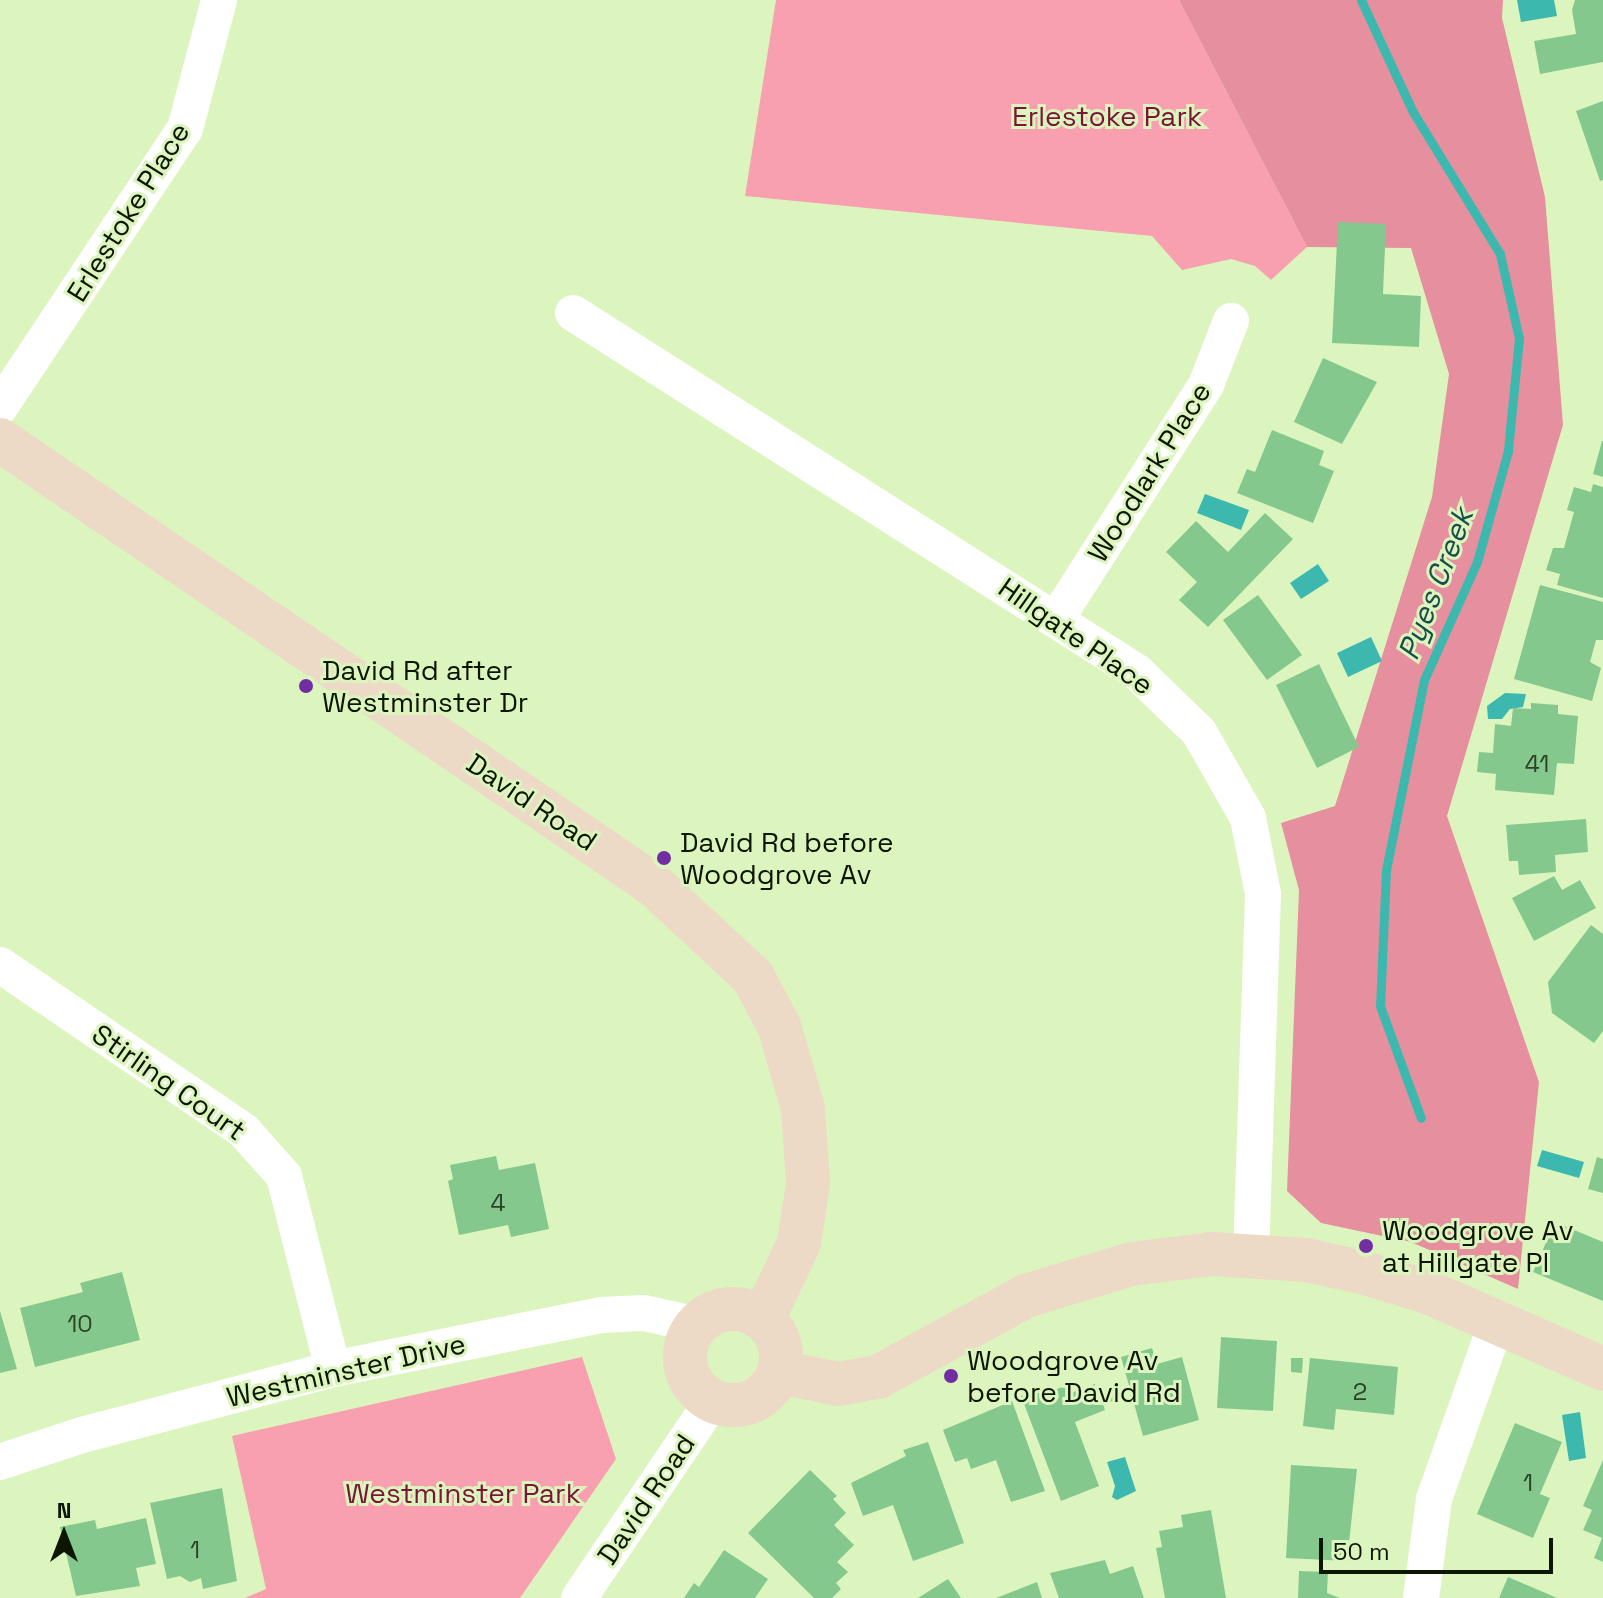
<!DOCTYPE html>
<style>
body{margin:0}
#map{position:relative;width:1603px;height:1598px;overflow:hidden;background:#dcf5be;font-family:"Space Grotesk",sans-serif}
div>[style]{position:absolute}
[style*='--x']{left:calc(var(--x)*1px);top:calc(var(--y)*1px);width:calc(var(--w)*1px);rotate:calc(var(--a)*1deg)}
.green>*{inset:0;background:#f8a0b0}
.forest>*{inset:0;background:#e68f9f}
.water>*{inset:0;background:#3db8ae}
.stream>*{height:9px;margin:-4.5px;padding:0 4.5px;transform-origin:4.5px;border-radius:4.5px;background:#3db8ae}
.building>*{inset:0;background:#85c88d}
.street>*{height:36px;margin:-18px;padding:0 18px;transform-origin:18px;border-radius:18px;background:#fff}
.secondary>*{height:44px;margin:-22px;padding:0 22px;transform-origin:22px;border-radius:22px;background:#ecdac6}
.secondary>.ring{margin:-22px;padding:0;box-sizing:content-box;background:none;border:44px solid #ecdac6;border-radius:50%}
.dots>*{width:22px;height:22px;translate:-50% -50%;box-sizing:border-box;border:4px solid #dcf5be;border-radius:50%}
span{translate:-50% -50%;white-space:nowrap;text-align:center;line-height:1.15;-webkit-text-stroke:6px #dcf5be;paint-order:stroke}
.number-label{font-size:24px;color:#2b4226}
.number-label span{-webkit-text-stroke-width:0}
.park-label{font-size:28px;color:#7b1537}
.street-label{font-size:28px;color:#0d1503}
.poi-label{font-size:28px;color:#0d1503}
.left{translate:0 -50%;text-align:left}
.water-label{font-size:30px;color:#1a4d49;font-style:italic}
.north{position:absolute;left:24px;top:1494px;width:80px;height:80px;-webkit-text-stroke:6px #dcf5be;paint-order:stroke;rotate:0deg;font-size:22px;font-weight:700;line-height:32px;text-align:center;color:#0d1503}
.north::after{content:'';display:block;margin:auto;width:28px;height:36px;background:#0d1503;clip-path:polygon(50% 0,100% 100%,50% 72%,0 100%)}
.scale{position:absolute;left:1319px;top:1538px;width:234px;height:36px;box-sizing:border-box;border:4px solid #0d1503;border-top:0;padding-left:10px;font-size:24px;line-height:28px;white-space:nowrap;color:#0d1503;-webkit-text-stroke:6px #dcf5be;paint-order:stroke}
</style>
<div id="map">
<div class="green">
<i style="clip-path:polygon(776px 0,1179px 0,1307px 247px,1271px 280px,1255px 266px,1231px 259px,1182px 270px,1152px 236px,745px 196px)"></i>
<i style="clip-path:polygon(582px 1357px,616px 1459px,520px 1598px,245px 1598px,266px 1589px,232px 1436px)"></i>
</div>
<div class="forest">
<i style="clip-path:polygon(1179px 0,1503px 0,1502px 18px,1545px 197px,1563px 425px,1447px 816px,1539px 1082px,1518px 1289px,1411px 1242px,1321px 1223px,1287px 1191px,1299px 890px,1281px 823px,1335px 806px,1432px 497px,1449px 374px,1411px 248px,1307px 247px)"></i>
</div>
<div class="water">
<i style="clip-path:polygon(1517px 0,1554px 0,1557px 16px,1521px 22px)"></i>
<i style="clip-path:polygon(1205px 494px,1249px 510px,1241px 530px,1197px 513px)"></i>
<i style="clip-path:polygon(1318px 564px,1329px 581px,1301px 599px,1290px 583px)"></i>
<i style="clip-path:polygon(1371px 637px,1382px 661px,1348px 677px,1337px 653px)"></i>
<i style="clip-path:polygon(1505px 693px,1526px 694px,1523px 707px,1510px 709px,1502px 719px,1488px 719px,1487px 706px)"></i>
<i style="clip-path:polygon(1542px 1150px,1584px 1162px,1579px 1178px,1537px 1166px)"></i>
<i style="clip-path:polygon(1580px 1412px,1586px 1458px,1569px 1461px,1562px 1415px)"></i>
<i style="clip-path:polygon(1125px 1457px,1136px 1491px,1117px 1500px,1112px 1497px,1115px 1486px,1107px 1462px)"></i>
</div>
<div class="stream">
<i style="--x:1361;--y:0;--w:123;--a:65.1"></i>
<i style="--x:1413;--y:112;--w:167;--a:58.5"></i>
<i style="--x:1500;--y:254;--w:86;--a:77.3"></i>
<i style="--x:1519;--y:338;--w:114;--a:95.6"></i>
<i style="--x:1508;--y:451;--w:115;--a:105.6"></i>
<i style="--x:1477;--y:562;--w:129;--a:114.2"></i>
<i style="--x:1424;--y:680;--w:194;--a:101.3"></i>
<i style="--x:1386;--y:870;--w:136;--a:92.5"></i>
<i style="--x:1380;--y:1006;--w:119;--a:69.9"></i>
</div>
<div class="building">
<i style="clip-path:polygon(1575px 0,1603px 0,1603px 62px,1540px 74px,1534px 41px,1576px 34px,1572px 10px)"></i>
<i style="clip-path:polygon(1603px 101px,1603px 180px,1600px 181px,1576px 111px)"></i>
<i style="clip-path:polygon(1338px 222px,1386px 224px,1383px 294px,1421px 296px,1419px 347px,1332px 343px)"></i>
<i style="clip-path:polygon(1323px 358px,1377px 382px,1342px 444px,1294px 422px)"></i>
<i style="clip-path:polygon(1272px 430px,1324px 451px,1319px 465px,1334px 471px,1313px 523px,1237px 493px,1247px 469px,1255px 472px)"></i>
<i style="clip-path:polygon(1602px 441px,1603px 441px,1603px 477px,1593px 474px)"></i>
<i style="clip-path:polygon(1593px 484px,1603px 487px,1603px 598px,1557px 585px,1560px 574px,1546px 570px,1553px 548px,1564px 548px,1574px 512px,1567px 510px,1574px 487px,1591px 492px)"></i>
<i style="clip-path:polygon(1265px 513px,1293px 539px,1208px 627px,1179px 600px,1197px 582px,1166px 552px,1196px 521px,1228px 552px)"></i>
<i style="clip-path:polygon(1540px 585px,1603px 602px,1603px 640px,1596px 640px,1590px 662px,1601px 668px,1592px 701px,1514px 679px)"></i>
<i style="clip-path:polygon(1258px 595px,1302px 655px,1267px 680px,1223px 620px)"></i>
<i style="clip-path:polygon(1319px 664px,1359px 747px,1317px 768px,1276px 685px)"></i>
<i style="clip-path:polygon(1531px 703px,1558px 705px,1558px 714px,1578px 716px,1574px 764px,1557px 763px,1554px 795px,1495px 790px,1496px 774px,1477px 772px,1479px 752px,1493px 753px,1495px 724px,1511px 726px,1513px 708px,1531px 709px)"></i>
<i style="clip-path:polygon(1586px 819px,1588px 852px,1555px 855px,1556px 872px,1519px 875px,1518px 861px,1509px 861px,1506px 825px)"></i>
<i style="clip-path:polygon(1554px 876px,1562px 890px,1580px 880px,1596px 908px,1534px 941px,1512px 898px)"></i>
<i style="clip-path:polygon(1591px 925px,1603px 934px,1603px 1031px,1594px 1043px,1552px 1013px,1548px 982px)"></i>
<i style="clip-path:polygon(496px 1156px,499px 1170px,535px 1163px,549px 1229px,511px 1237px,508px 1225px,459px 1235px,448px 1181px,453px 1179px,450px 1165px)"></i>
<i style="clip-path:polygon(1597px 1157px,1603px 1159px,1603px 1193px,1588px 1189px)"></i>
<i style="clip-path:polygon(1555px 1222px,1603px 1242px,1603px 1301px,1533px 1272px)"></i>
<i style="clip-path:polygon(122px 1272px,140px 1340px,35px 1367px,20px 1308px,83px 1292px,80px 1283px)"></i>
<i style="clip-path:polygon(0 1311px,17px 1369px,0 1373px)"></i>
<i style="clip-path:polygon(1221px 1337px,1277px 1341px,1273px 1411px,1217px 1408px)"></i>
<i style="clip-path:polygon(1152px 1348px,1157px 1364px,1182px 1357px,1199px 1420px,1143px 1436px,1121px 1357px)"></i>
<i style="clip-path:polygon(1291px 1358px,1303px 1358px,1302px 1373px,1291px 1372px)"></i>
<i style="clip-path:polygon(1310px 1358px,1398px 1367px,1394px 1415px,1336px 1409px,1334px 1430px,1303px 1426px)"></i>
<i style="clip-path:polygon(1095px 1384px,1105px 1410px,1075px 1422px,1099px 1486px,1061px 1501px,1021px 1396px,1046px 1386px,1049px 1392px,1068px 1385px,1071px 1393px)"></i>
<i style="clip-path:polygon(1115px 1387px,1118px 1399px,1107px 1403px,1103px 1391px)"></i>
<i style="clip-path:polygon(1012px 1401px,1045px 1491px,1011px 1502px,996px 1460px,971px 1469px,967px 1458px,955px 1462px,943px 1430px)"></i>
<i style="clip-path:polygon(1515px 1423px,1562px 1442px,1540px 1494px,1550px 1498px,1533px 1538px,1477px 1514px)"></i>
<i style="clip-path:polygon(928px 1442px,964px 1543px,913px 1561px,893px 1505px,863px 1516px,851px 1483px,906px 1456px,903px 1450px)"></i>
<i style="clip-path:polygon(1603px 1460px,1603px 1562px,1594px 1558px,1602px 1538px,1583px 1530px,1592px 1510px,1583px 1506px)"></i>
<i style="clip-path:polygon(1291px 1465px,1357px 1469px,1347px 1561px,1286px 1558px)"></i>
<i style="clip-path:polygon(810px 1470px,837px 1496px,833px 1499px,846px 1513px,834px 1525px,854px 1545px,837px 1562px,848px 1572px,836px 1583px,841px 1589px,832px 1598px,814px 1598px,748px 1533px)"></i>
<i style="clip-path:polygon(222px 1488px,237px 1581px,203px 1589px,201px 1578px,190px 1582px,180px 1576px,167px 1579px,150px 1503px)"></i>
<i style="clip-path:polygon(1211px 1510px,1226px 1598px,1165px 1598px,1156px 1548px,1162px 1547px,1159px 1531px,1183px 1527px,1181px 1515px)"></i>
<i style="clip-path:polygon(146px 1518px,156px 1564px,136px 1568px,140px 1586px,76px 1596px,60px 1527px,95px 1520px,97px 1529px)"></i>
<i style="clip-path:polygon(724px 1550px,768px 1579px,755px 1598px,684px 1598px,694px 1583px,699px 1587px)"></i>
<i style="clip-path:polygon(1105px 1560px,1110px 1574px,1133px 1566px,1144px 1598px,1059px 1598px,1050px 1573px)"></i>
<i style="clip-path:polygon(1299px 1571px,1328px 1572px,1327px 1593px,1340px 1598px,1298px 1598px)"></i>
<i style="clip-path:polygon(1508px 1577px,1557px 1598px,1499px 1598px)"></i>
<i style="clip-path:polygon(948px 1579px,961px 1598px,918px 1598px)"></i>
<i style="clip-path:polygon(1037px 1582px,1042px 1598px,996px 1598px)"></i>
</div>
<div class="street">
<i style="--x:573;--y:313;--w:669;--a:32.48"></i>
<i style="--x:1137;--y:672;--w:86;--a:44.1"></i>
<i style="--x:1199;--y:732;--w:99;--a:60.3"></i>
<i style="--x:1248;--y:818;--w:77;--a:78.8"></i>
<i style="--x:1263;--y:894;--w:360;--a:91.9"></i>
<i style="--x:0;--y:407;--w:334;--a:-56.4"></i>
<i style="--x:185;--y:129;--w:133;--a:-75.2"></i>
<i style="--x:1057;--y:618;--w:277;--a:-57.4"></i>
<i style="--x:1206;--y:385;--w:69;--a:-68.7"></i>
<i style="--x:0;--y:965;--w:295;--a:34.2"></i>
<i style="--x:244;--y:1131;--w:60;--a:48.4"></i>
<i style="--x:284;--y:1176;--w:199;--a:75.8"></i>
<i style="--x:0;--y:1462;--w:86;--a:-18.2"></i>
<i style="--x:82;--y:1435;--w:260;--a:-14.7"></i>
<i style="--x:333;--y:1369;--w:273;--a:-11.4"></i>
<i style="--x:601;--y:1315;--w:43;--a:-2.7"></i>
<i style="--x:644;--y:1313;--w:55;--a:12.5"></i>
<i style="--x:579;--y:1598;--w:239;--a:-55.9"></i>
<i style="--x:1421;--y:1598;--w:100;--a:-82.5"></i>
<i style="--x:1434;--y:1499;--w:186;--a:-70.5"></i>
</div>
<div class="secondary">
<i style="--x:0;--y:440;--w:791;--a:34.23"></i>
<i style="--x:654;--y:885;--w:135;--a:42.9"></i>
<i style="--x:753;--y:977;--w:55;--a:62"></i>
<i style="--x:779;--y:1026;--w:85;--a:73.7"></i>
<i style="--x:803;--y:1108;--w:76;--a:86.2"></i>
<i style="--x:808;--y:1184;--w:60;--a:98.7"></i>
<i style="--x:799;--y:1243;--w:84;--a:115.3"></i>
<i class="ring" style="left:685px;top:1309px;width:52px;height:52px"></i>
<i style="--x:779;--y:1372;--w:60;--a:11.5"></i>
<i style="--x:838;--y:1384;--w:41;--a:-9.9"></i>
<i style="--x:878;--y:1377;--w:169;--a:-28.7"></i>
<i style="--x:1026;--y:1296;--w:110;--a:-16.9"></i>
<i style="--x:1131;--y:1264;--w:82;--a:-7"></i>
<i style="--x:1212;--y:1254;--w:94;--a:3.7"></i>
<i style="--x:1306;--y:1260;--w:60;--a:12.4"></i>
<i style="--x:1365;--y:1273;--w:66;--a:16.8"></i>
<i style="--x:1428;--y:1292;--w:191;--a:23.7"></i>
</div>
<div class="dots">
<i style="left:306px;top:686px;background:#712da1"></i>
<i style="left:664px;top:858px;background:#712da1"></i>
<i style="left:1366px;top:1246px;background:#712da1"></i>
<i style="left:951px;top:1376px;background:#712da1"></i>
</div>
<div class="number-label">
<span style="left:1537px;top:764px">41</span>
<span style="left:498px;top:1203px">4</span>
<span style="left:80px;top:1324px">10</span>
<span style="left:1360px;top:1392px">2</span>
<span style="left:1528px;top:1483px">1</span>
<span style="left:195px;top:1550px">1</span>
</div>
<div class="park-label">
<span style="left:1107px;top:116px">Erlestoke Park</span>
<span style="left:463px;top:1493px">Westminster Park</span>
</div>
<div class="street-label">
<span style="left:128px;top:212px;rotate:-58deg">Erlestoke Place</span>
<span style="left:1149px;top:472px;rotate:-58deg">Woodlark Place</span>
<span style="left:1076px;top:636px;rotate:35deg">Hillgate Place</span>
<span style="left:532px;top:802px;rotate:34deg">David Road</span>
<span style="left:169px;top:1082px;rotate:35deg">Stirling Court</span>
<span style="left:346px;top:1370px;rotate:-13deg">Westminster Drive</span>
<span style="left:646px;top:1499px;rotate:-56deg">David Road</span>
</div>
<div class="poi-label">
<span class="left" style="left:322px;top:686px">David Rd after<br>Westminster Dr</span>
<span class="left" style="left:680px;top:858px">David Rd before<br>Woodgrove Av</span>
<span class="left" style="left:1382px;top:1246px">Woodgrove Av<br>at Hillgate Pl</span>
<span class="left" style="left:967px;top:1376px">Woodgrove Av<br>before David Rd</span>
</div>
<div class="water-label">
<span style="left:1436px;top:584px;rotate:-69deg">Pyes Creek</span>
</div>
<div class="north">N</div>
<div class="scale">50 m</div>
</div>
